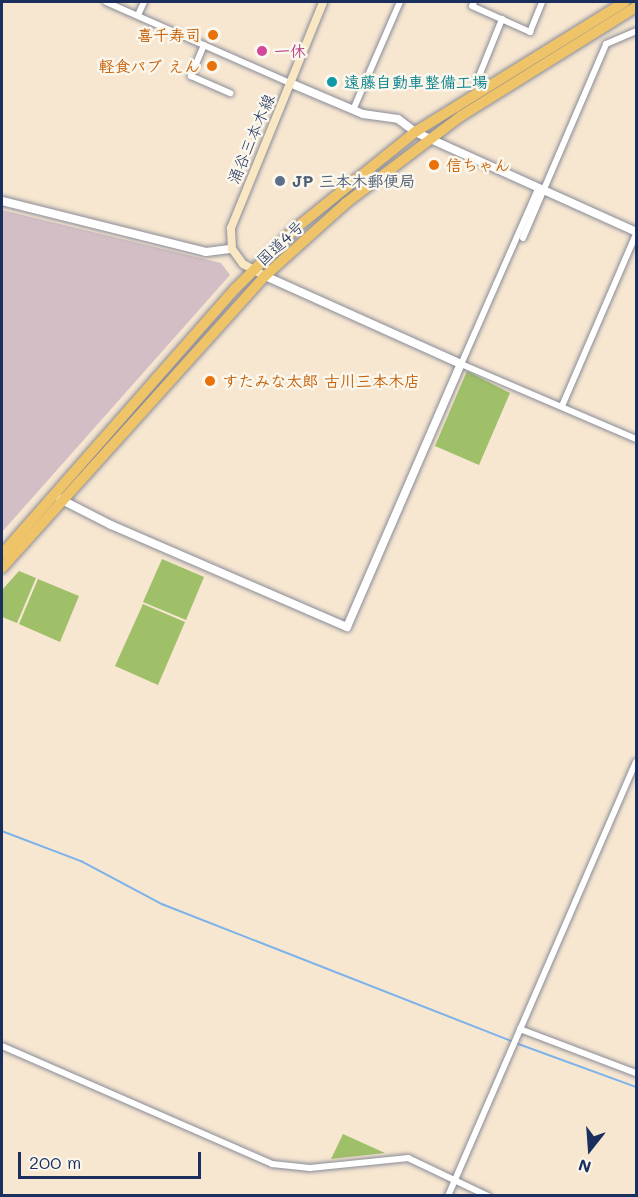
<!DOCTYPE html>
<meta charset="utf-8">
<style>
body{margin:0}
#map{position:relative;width:638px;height:1197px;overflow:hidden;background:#f7e7d1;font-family:Mali,"Klee One",sans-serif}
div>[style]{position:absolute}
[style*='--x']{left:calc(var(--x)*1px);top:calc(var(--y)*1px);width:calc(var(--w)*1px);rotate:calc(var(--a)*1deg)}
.industrial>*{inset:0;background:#d2bec4}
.green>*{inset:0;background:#9fbf68}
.stream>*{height:1.5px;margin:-0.75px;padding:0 0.75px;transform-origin:0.75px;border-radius:0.75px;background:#7cb2ea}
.roads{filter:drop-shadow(0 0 2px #898b98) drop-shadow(0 0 2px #898b98)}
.minor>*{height:6px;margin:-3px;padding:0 3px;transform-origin:3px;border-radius:3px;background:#fff}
.tertiary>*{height:8px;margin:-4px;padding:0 4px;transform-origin:4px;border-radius:4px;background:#fff}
.secondary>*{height:8px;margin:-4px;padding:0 4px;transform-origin:4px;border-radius:4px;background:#f9e7c3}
.trunk>*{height:10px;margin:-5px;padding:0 5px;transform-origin:5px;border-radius:5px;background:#efc469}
.dots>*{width:16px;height:16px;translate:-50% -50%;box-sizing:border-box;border:3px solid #fbf7ec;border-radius:50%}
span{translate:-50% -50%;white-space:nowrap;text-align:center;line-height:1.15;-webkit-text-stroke:5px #fbf7ec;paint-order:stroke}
.food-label{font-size:16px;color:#c56008;font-weight:700}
.right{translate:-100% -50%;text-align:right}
.left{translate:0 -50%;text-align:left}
.hotel-label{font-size:16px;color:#b23c85;font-weight:700}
.culture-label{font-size:16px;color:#0d838f;font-weight:700}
.street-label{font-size:16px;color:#1b2f5e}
.service-label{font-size:16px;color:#4e5e75;font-weight:700}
.frame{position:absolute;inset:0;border:3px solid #1b2f5e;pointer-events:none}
.north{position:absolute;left:560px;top:1119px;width:60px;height:60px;-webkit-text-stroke:4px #fbf7ec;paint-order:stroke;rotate:197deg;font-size:16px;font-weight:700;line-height:24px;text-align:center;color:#1b2f5e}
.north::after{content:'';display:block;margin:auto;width:21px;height:27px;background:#1b2f5e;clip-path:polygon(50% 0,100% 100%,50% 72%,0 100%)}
.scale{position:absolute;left:18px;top:1152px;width:183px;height:27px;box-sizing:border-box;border:3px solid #1b2f5e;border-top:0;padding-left:8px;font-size:18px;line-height:21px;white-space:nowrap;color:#1b2f5e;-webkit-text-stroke:4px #fbf7ec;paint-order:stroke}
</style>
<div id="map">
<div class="industrial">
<i style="clip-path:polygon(2px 210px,221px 263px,230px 275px,2px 532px)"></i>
</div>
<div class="green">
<i style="clip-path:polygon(467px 371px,510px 393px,479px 465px,435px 446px)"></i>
<i style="clip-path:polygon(162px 559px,204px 577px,186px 620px,143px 602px)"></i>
<i style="clip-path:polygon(19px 571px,36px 578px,17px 623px,2px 617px,2px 590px)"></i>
<i style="clip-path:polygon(38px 579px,79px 596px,60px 642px,19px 624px)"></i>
<i style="clip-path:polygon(143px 604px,185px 622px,158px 685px,115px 666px)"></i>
<i style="clip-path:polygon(343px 1134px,385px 1153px,331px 1159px)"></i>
</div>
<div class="stream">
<i style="--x:2;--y:831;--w:85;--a:20.8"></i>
<i style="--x:81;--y:861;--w:92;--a:28"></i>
<i style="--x:162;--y:904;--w:376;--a:21.4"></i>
<i style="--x:516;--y:1043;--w:128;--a:20.1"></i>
</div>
<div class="roads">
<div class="minor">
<i style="--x:106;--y:2;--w:201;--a:23.8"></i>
<i style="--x:474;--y:2;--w:4;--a:117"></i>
<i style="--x:472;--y:6;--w:64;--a:24.1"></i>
<i style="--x:530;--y:32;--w:32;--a:-68"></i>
<i style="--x:138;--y:15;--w:14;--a:-65"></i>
<i style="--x:204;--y:45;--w:34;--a:113"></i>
<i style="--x:191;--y:76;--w:43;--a:23.6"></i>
<i style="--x:481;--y:88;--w:8;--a:-120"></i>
<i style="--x:477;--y:81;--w:67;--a:-68"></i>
<i style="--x:353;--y:110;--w:118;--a:-66.5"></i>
<i style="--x:538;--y:189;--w:191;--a:113.7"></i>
<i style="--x:461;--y:364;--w:190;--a:23.2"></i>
<i style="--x:523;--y:238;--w:211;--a:-66.8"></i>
<i style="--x:606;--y:44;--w:33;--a:-23"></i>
<i style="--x:562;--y:406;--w:187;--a:-66.7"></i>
<i style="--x:520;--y:1029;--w:124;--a:20.8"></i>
<i style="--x:2;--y:1046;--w:295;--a:23.6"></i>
<i style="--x:272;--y:1164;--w:38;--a:6"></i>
<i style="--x:310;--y:1168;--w:99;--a:-5.8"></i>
<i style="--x:408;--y:1158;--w:89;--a:25.4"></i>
<i style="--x:448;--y:1196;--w:473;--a:-66.6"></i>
</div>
<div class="tertiary">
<i style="--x:290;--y:83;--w:79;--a:23"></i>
<i style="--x:363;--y:114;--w:35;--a:8"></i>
<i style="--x:398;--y:119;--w:21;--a:37"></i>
<i style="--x:415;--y:132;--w:243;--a:24.3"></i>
<i style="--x:2;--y:201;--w:210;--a:14"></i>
<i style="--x:206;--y:252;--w:26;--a:-7"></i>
<i style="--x:60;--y:499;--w:57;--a:27"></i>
<i style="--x:111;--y:525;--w:257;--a:23.4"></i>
<i style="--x:347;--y:627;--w:287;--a:-66.6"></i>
<i style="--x:461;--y:364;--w:215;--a:-155.8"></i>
</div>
<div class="secondary">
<i style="--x:265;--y:276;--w:25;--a:-151"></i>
<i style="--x:243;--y:264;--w:19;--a:-126"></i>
<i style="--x:232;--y:249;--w:21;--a:-93"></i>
<i style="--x:231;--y:228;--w:244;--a:-67.8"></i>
</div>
<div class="trunk">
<i style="--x:2;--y:554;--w:354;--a:-48.7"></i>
<i style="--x:236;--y:288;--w:85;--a:-45"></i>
<i style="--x:296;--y:228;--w:153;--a:-38.9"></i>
<i style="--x:415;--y:132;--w:247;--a:-31.8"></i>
<i style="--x:2;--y:568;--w:393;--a:-48"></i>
<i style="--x:265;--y:276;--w:109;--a:-42"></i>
<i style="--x:346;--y:203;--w:144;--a:-37.1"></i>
<i style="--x:461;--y:116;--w:206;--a:-31.9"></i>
</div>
</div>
<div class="dots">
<i style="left:213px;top:35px;background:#e8710a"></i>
<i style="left:262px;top:51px;background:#d1479c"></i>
<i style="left:212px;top:66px;background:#e8710a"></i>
<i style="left:332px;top:82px;background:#0f9aa8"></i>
<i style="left:434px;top:165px;background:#e8710a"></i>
<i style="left:280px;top:181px;background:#5c6f8a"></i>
<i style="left:210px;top:381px;background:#e8710a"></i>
</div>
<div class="food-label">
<span class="right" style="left:201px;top:35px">喜千寿司</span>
<span class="right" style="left:200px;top:66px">軽食パブ えん</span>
<span class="left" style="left:446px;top:165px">信ちゃん</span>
<span class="left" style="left:222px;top:381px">すたみな太郎 古川三本木店</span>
</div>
<div class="hotel-label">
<span class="left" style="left:274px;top:51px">一休</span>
</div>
<div class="culture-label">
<span class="left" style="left:344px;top:82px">遠藤自動車整備工場</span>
</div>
<div class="street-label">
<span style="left:251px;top:139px;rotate:-67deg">涌谷三本木線</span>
<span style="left:280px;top:243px;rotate:-43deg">国道4号</span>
</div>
<div class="service-label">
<span class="left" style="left:292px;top:181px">JP 三本木郵便局</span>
</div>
<div class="frame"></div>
<div class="north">N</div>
<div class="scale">200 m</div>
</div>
